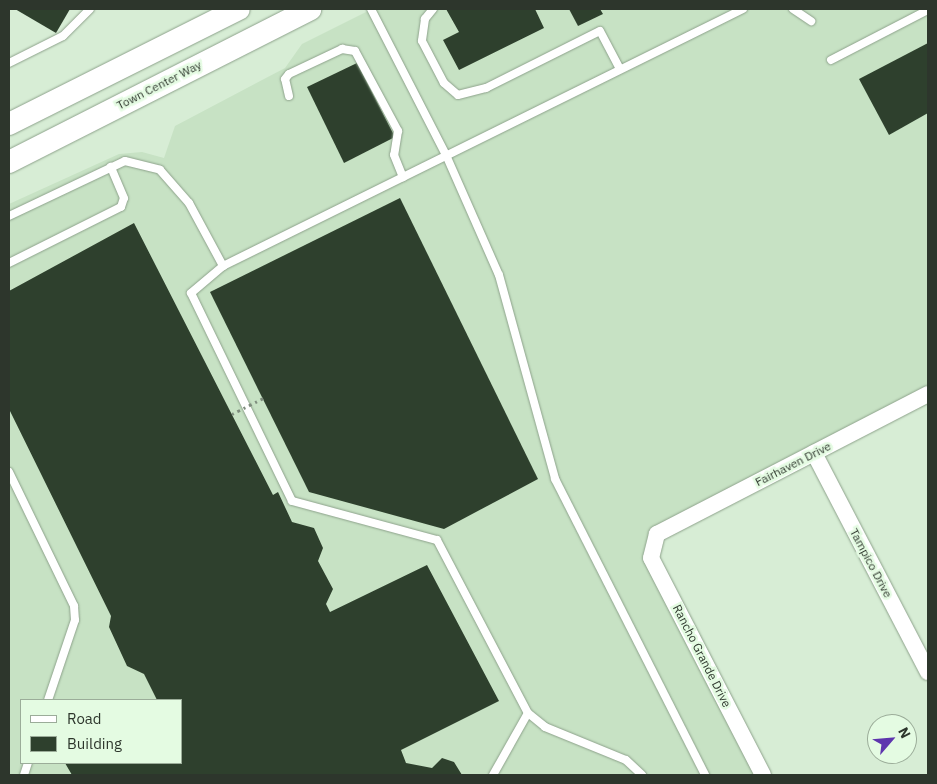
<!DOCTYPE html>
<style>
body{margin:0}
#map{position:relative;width:937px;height:784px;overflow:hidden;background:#d7edd5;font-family:"IBM Plex Sans",sans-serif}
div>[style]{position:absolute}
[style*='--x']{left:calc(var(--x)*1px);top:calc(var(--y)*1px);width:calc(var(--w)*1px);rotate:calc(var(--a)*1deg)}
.built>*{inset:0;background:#c7e2c4}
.building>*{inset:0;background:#2e402d}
.roads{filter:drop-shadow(0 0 1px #8da28b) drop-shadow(0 0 1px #8da28b)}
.lane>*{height:8px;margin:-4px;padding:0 4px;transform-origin:4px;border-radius:4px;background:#fff}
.street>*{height:16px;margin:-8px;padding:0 8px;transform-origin:8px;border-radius:8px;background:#fff}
.secondary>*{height:22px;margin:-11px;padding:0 11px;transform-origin:11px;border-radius:11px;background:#fff}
.path-bridge>*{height:3px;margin-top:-1.5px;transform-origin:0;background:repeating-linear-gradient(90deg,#7d8c7c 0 2.5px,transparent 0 6.5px)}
span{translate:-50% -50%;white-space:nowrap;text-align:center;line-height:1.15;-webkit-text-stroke:5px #e4fbe2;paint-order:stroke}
.street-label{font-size:12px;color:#2d362c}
.frame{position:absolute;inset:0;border:10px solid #2d362c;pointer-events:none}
.legend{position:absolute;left:20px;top:699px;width:162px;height:65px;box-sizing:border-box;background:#e4fbe2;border:1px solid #9bac99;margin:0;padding:6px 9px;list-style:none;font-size:15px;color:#2d362c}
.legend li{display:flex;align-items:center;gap:10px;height:25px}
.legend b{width:25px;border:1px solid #9bac99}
.north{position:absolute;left:867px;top:714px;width:50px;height:50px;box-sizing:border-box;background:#e4fbe2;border:1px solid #9bac99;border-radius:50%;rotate:63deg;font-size:14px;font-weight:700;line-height:20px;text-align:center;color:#2d362c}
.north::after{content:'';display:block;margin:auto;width:18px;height:22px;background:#5e36ae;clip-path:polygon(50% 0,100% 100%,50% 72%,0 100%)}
</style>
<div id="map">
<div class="built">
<i style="clip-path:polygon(evenodd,372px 9px,928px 9px,928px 393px,648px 540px,769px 775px,9px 775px,9px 204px,119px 154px,142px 152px,164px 158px,175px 126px,285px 68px,302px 44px,372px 9px,21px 700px,181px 700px,181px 763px,21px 763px,21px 700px)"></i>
</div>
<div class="building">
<i style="clip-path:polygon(15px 9px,70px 9px,56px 33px)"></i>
<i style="clip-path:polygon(446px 9px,535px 9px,544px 28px,459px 70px,443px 40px,459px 32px)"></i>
<i style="clip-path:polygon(569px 9px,600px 9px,603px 14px,578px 26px)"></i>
<i style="clip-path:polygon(928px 43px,928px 113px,889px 135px,859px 79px)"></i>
<i style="clip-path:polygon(357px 63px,395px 137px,344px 163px,307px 87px)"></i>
<i style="clip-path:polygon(400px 198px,538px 479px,444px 529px,309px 492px,210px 292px)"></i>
<i style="clip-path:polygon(134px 223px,273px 495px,278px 492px,292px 522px,314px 528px,323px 548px,318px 561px,333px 589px,326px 604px,330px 612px,427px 565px,499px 701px,401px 750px,406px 763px,432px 768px,442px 758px,454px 762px,462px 775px,72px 775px,65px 763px,181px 763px,181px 700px,157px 700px,144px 674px,127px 666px,109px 627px,111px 616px,9px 409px,9px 291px)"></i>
</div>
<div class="roads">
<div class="lane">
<i style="--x:371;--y:9;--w:164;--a:62.8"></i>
<i style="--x:446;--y:155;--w:131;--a:66.2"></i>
<i style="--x:499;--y:275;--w:212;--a:74.6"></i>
<i style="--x:555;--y:479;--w:332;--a:63.1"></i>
<i style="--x:433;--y:9;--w:13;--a:129"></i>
<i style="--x:425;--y:19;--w:22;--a:98"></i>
<i style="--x:422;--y:41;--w:47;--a:62.4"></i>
<i style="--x:444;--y:83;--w:18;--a:41"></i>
<i style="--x:458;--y:95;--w:29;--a:-14"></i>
<i style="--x:486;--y:88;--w:127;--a:-26.6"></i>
<i style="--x:600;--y:31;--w:43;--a:62.2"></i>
<i style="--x:793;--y:9;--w:22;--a:34"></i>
<i style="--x:831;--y:60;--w:109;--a:-27.3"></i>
<i style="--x:9;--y:63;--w:60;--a:-26.6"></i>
<i style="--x:63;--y:36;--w:38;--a:-45"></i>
<i style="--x:289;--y:96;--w:17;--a:-103"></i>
<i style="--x:285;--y:79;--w:6;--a:-51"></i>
<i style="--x:289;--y:74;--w:59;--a:-25.3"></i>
<i style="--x:342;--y:49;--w:13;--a:9"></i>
<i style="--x:355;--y:51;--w:91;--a:61.7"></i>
<i style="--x:398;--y:131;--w:24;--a:99"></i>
<i style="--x:394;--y:155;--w:24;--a:68"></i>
<i style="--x:9;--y:216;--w:128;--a:-25.4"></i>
<i style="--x:125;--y:161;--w:36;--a:14"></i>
<i style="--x:160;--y:170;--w:44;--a:48.7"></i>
<i style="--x:189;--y:203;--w:72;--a:61.6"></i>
<i style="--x:223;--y:266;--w:580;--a:-26.3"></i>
<i style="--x:9;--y:263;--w:125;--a:-26.6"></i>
<i style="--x:121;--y:207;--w:9;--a:-72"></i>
<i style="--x:124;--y:198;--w:34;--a:-113"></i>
<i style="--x:223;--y:266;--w:42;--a:139.8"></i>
<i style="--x:191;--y:293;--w:231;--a:64.1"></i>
<i style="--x:292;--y:501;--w:150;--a:15.1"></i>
<i style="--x:437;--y:540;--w:195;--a:62.3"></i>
<i style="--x:528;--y:713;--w:22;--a:39"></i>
<i style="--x:545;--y:727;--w:87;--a:22.2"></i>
<i style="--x:626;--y:760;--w:22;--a:43"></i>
<i style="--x:9;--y:472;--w:149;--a:64.1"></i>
<i style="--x:74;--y:606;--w:14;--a:86"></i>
<i style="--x:75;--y:620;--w:84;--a:108.6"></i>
<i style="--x:24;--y:775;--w:13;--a:-72"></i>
<i style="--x:493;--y:775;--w:71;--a:-60.6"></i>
</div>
<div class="street">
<i style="--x:814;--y:453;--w:247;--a:62.5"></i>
<i style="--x:763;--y:775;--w:244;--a:-117.3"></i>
<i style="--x:651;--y:558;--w:25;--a:-76"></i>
<i style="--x:657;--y:534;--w:305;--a:-27.3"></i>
</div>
<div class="secondary">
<i style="--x:9;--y:124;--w:257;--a:-26.6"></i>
<i style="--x:9;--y:162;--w:338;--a:-26.9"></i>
</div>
</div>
<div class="path-bridge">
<i style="--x:232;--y:414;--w:35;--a:-27"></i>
</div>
<div class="street-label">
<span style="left:159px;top:85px;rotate:-27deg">Town Center Way</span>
<span style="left:793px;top:464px;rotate:-27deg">Fairhaven Drive</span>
<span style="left:871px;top:563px;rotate:62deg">Tampico Drive</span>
<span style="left:702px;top:656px;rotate:63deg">Rancho Grande Drive</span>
</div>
<div class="frame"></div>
<ul class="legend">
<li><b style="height:6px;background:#fff"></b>Road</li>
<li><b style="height:14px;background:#2e402d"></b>Building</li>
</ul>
<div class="north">N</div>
</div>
